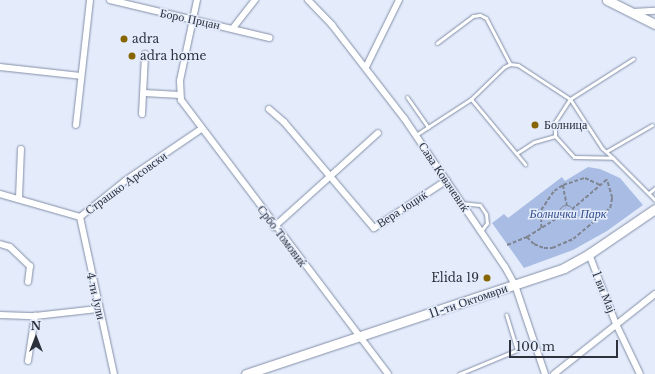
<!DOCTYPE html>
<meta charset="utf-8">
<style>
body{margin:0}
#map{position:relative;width:655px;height:374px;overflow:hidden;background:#e4ecfc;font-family:"Libre Baskerville",serif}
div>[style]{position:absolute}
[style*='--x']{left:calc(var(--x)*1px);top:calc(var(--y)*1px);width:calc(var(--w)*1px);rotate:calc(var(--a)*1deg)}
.green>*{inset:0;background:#a9bce3}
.path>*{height:1.5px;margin-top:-0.75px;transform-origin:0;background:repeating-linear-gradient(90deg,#7f8592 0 4px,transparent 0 6px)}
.path>.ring{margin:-0.75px;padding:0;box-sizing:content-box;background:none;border:1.5px solid #7f8592;border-radius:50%}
.roads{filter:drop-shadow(0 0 1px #838fa7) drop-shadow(0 0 1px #838fa7)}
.lane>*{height:3px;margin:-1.5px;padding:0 1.5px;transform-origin:1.5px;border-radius:1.5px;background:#fff}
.street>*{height:6px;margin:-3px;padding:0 3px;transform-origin:3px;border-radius:3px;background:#fff}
.secondary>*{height:9px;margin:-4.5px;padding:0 4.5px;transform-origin:4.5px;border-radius:4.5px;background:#fff}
.dots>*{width:11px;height:11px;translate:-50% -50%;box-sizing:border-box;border:2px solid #e4ecfc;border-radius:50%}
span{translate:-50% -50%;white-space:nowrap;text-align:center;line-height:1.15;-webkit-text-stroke:3px #e4ecfc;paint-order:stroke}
.street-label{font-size:12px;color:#2c313b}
.poi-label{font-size:12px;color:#2c313b}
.left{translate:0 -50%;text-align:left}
.right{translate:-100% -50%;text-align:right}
.park-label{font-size:12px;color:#324c8b;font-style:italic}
.north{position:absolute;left:16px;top:318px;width:40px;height:40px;-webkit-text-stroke:3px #e4ecfc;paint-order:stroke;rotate:0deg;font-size:11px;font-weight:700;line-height:16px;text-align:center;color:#2c313b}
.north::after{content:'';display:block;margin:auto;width:14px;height:18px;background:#2c313b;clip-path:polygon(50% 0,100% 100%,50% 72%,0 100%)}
.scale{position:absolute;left:509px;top:340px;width:109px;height:18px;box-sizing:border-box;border:2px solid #2c313b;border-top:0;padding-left:5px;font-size:12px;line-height:14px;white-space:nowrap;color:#2c313b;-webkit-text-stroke:3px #e4ecfc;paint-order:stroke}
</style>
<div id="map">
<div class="green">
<i style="clip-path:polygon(588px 167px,600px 169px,620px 178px,643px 205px,607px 231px,573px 250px,524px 268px,492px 223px,504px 214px,508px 218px,562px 177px,565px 181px)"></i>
</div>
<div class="path">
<i style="--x:563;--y:185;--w:21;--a:79"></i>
<i class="ring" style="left:560px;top:206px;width:12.5px;height:12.5px"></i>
<i style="--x:541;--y:228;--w:18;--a:-90"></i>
<i style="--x:541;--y:210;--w:23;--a:-56"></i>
<i style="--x:554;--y:191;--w:11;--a:-34"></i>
<i style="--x:563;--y:185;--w:23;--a:-18"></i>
<i style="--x:585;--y:178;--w:17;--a:25"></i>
<i style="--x:527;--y:237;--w:10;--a:45"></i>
<i style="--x:534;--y:244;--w:11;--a:22"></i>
<i style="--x:544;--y:248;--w:8;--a:0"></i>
<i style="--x:552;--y:248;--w:23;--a:-23"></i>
<i style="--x:573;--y:239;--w:48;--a:-40"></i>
<i style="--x:610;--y:208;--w:10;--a:-79"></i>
<i style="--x:612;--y:198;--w:19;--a:-106"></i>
<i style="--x:607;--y:180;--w:45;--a:139.5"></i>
<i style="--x:507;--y:245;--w:22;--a:-22"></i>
<i style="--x:527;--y:237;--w:40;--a:-32"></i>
</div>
<div class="roads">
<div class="lane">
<i style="--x:437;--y:43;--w:45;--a:-36.9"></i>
<i style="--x:473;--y:16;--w:7;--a:-8"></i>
<i style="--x:480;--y:15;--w:7;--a:27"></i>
<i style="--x:486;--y:18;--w:52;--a:62.4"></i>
<i style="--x:407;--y:97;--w:37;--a:55"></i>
<i style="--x:428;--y:127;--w:51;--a:-33.1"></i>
<i style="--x:471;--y:99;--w:46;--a:-44.1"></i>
<i style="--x:504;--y:67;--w:7;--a:-27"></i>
<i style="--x:510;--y:64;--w:8;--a:7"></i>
<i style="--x:518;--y:65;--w:62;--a:33.2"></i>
<i style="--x:570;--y:99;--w:59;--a:56.9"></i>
<i style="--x:602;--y:148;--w:15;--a:42"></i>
<i style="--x:471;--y:99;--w:85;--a:50.3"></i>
<i style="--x:416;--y:135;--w:14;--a:-34"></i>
<i style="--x:555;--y:136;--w:14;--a:-90"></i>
<i style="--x:555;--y:122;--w:27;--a:-57"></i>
<i style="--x:570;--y:99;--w:75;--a:-32.4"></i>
<i style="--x:607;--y:151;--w:52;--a:-30"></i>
<i style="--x:517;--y:153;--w:20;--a:-33"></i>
<i style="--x:534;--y:142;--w:22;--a:-16"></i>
<i style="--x:555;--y:136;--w:28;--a:48"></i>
<i style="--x:574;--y:157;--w:39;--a:1"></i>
<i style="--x:613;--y:158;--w:59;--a:45"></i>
<i style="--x:649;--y:193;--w:8;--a:-40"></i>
<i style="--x:461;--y:203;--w:19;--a:6"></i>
<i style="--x:480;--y:205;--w:11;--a:56"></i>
<i style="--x:486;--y:214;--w:9;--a:84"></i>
<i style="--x:487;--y:223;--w:10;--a:127"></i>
<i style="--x:459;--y:374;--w:63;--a:-22.5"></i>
<i style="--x:517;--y:350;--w:37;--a:-107"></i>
</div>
<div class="street">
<i style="--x:110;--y:0;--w:164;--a:13.4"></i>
<i style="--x:197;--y:0;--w:83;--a:101.9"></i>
<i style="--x:180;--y:81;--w:19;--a:87"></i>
<i style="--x:181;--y:100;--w:343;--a:52.9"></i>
<i style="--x:308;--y:0;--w:35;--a:46"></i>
<i style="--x:332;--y:25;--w:118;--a:52.3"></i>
<i style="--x:404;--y:118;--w:180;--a:55.9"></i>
<i style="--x:505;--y:267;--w:21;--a:61"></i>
<i style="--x:515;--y:285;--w:94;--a:71.4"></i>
<i style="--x:633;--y:12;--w:22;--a:-3"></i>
<i style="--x:233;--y:28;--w:36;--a:-52"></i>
<i style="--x:0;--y:67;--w:81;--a:6.3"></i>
<i style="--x:366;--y:67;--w:75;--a:-63.8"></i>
<i style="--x:144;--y:93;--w:36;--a:3"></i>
<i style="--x:269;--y:109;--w:20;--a:41"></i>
<i style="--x:284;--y:122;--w:139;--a:49.7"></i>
<i style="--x:374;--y:228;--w:87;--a:-33.3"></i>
<i style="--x:142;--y:114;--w:60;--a:-87.1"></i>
<i style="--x:76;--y:125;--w:126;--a:-83.6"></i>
<i style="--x:0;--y:194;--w:83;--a:16"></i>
<i style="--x:19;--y:198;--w:49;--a:-87.7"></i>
<i style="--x:80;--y:217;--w:161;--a:77.8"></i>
<i style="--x:80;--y:217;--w:59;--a:-38.8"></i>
<i style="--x:126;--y:180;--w:91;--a:-34.2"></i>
<i style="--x:274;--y:227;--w:140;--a:-42.1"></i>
<i style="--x:0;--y:244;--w:10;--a:17"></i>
<i style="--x:10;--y:247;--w:28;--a:44"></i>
<i style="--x:30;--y:266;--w:16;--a:97"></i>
<i style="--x:589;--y:254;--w:75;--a:68.9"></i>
<i style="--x:616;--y:324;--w:55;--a:64.4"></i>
<i style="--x:0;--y:315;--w:35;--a:2"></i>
<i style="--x:35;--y:316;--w:63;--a:-6.3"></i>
<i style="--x:28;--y:361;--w:46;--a:-81.2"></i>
<i style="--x:554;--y:374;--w:129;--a:-38.4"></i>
</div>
<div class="secondary">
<i style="--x:607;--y:0;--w:54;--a:26.6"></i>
<i style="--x:246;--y:374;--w:335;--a:-18.4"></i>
<i style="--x:564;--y:268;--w:29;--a:-29"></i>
<i style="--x:589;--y:254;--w:80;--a:-34.3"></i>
</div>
</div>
<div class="dots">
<i style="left:124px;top:39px;background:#876500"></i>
<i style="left:132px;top:56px;background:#876500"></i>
<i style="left:535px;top:125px;background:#876500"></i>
<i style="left:487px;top:278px;background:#876500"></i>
</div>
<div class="street-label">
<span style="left:190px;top:19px;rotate:12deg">Боро Прцан</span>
<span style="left:444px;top:177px;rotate:56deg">Сава Ковачевиќ</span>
<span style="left:126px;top:183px;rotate:-36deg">Страшко Арсовски</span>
<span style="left:402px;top:209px;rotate:-33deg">Вера Јоциќ</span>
<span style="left:282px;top:236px;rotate:53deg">Србо Томовиќ</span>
<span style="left:604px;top:292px;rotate:68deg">1 ви Мај</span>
<span style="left:96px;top:296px;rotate:77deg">4 ти Јули</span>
<span style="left:468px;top:301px;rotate:-19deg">11-ти Октомври</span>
</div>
<div class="poi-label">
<span class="left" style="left:132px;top:39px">adra</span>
<span class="left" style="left:140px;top:56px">adra home</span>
<span class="left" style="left:544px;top:125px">Болница</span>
<span class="right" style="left:479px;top:278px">Elida 19</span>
</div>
<div class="park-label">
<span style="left:568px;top:214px">Болнички Парк</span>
</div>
<div class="north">N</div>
<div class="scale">100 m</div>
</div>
